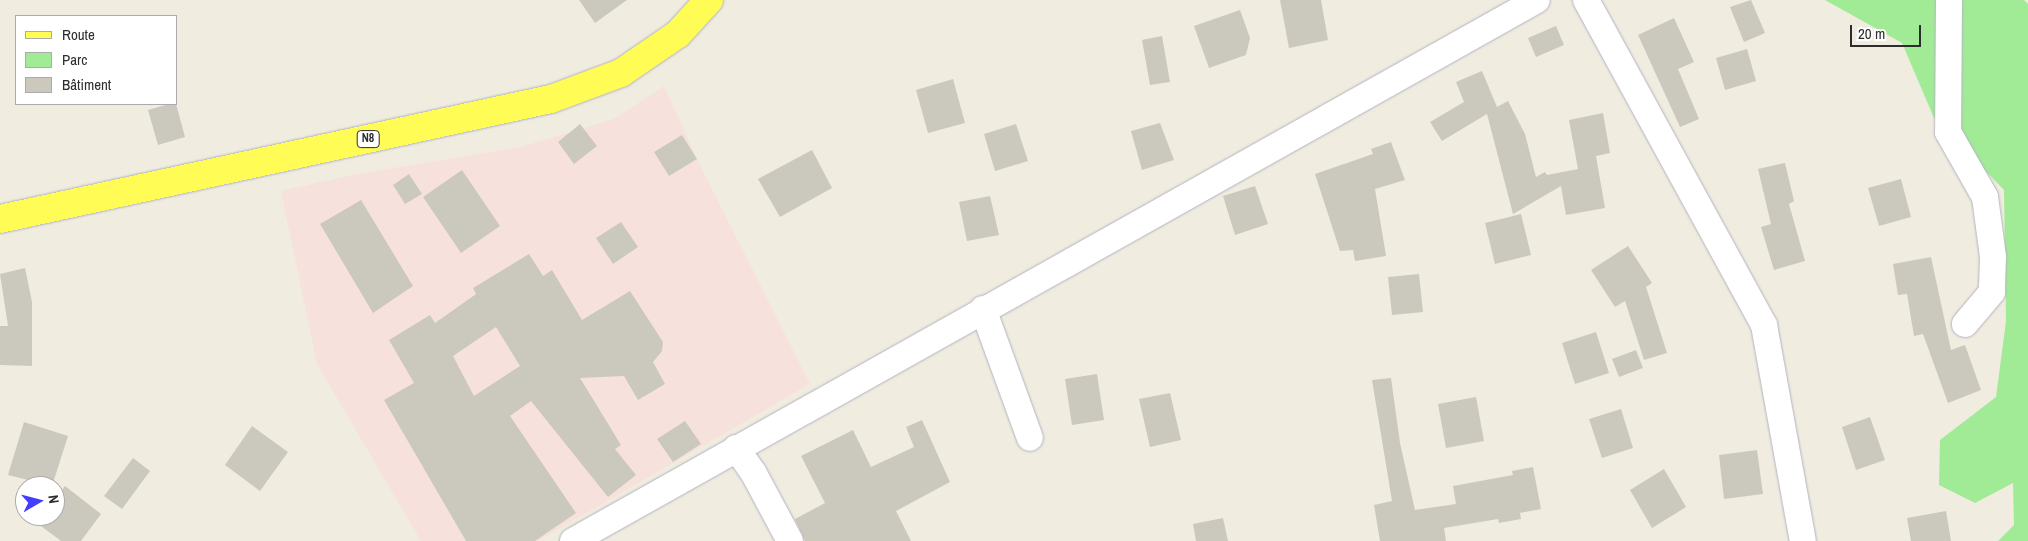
<!DOCTYPE html>
<meta charset="utf-8">
<style>
body{margin:0}
#map{position:relative;width:2028px;height:541px;overflow:hidden;background:#f0ecdf;font-family:"Archivo Narrow",sans-serif}
div>[style]{position:absolute}
[style*='--x']{left:calc(var(--x)*1px);top:calc(var(--y)*1px);width:calc(var(--w)*1px);rotate:calc(var(--a)*1deg)}
.medical>*{inset:0;background:#f7e1dc}
.green>*{inset:0;background:#a1eb97}
.building>*{inset:0;background:#cbc9bd}
.roads{filter:drop-shadow(0 0 1px #b3b3c2) drop-shadow(0 0 1px #b3b3c2)}
.minor>*{height:26px;margin:-13px;padding:0 13px;transform-origin:13px;border-radius:13px;background:#fff}
.major>*{height:28px;margin:-14px;padding:0 14px;transform-origin:14px;border-radius:14px;background:#fffc55}
span{translate:-50% -50%;white-space:nowrap;text-align:center;line-height:1.15;-webkit-text-stroke:4px #fff;paint-order:stroke}
.shield-label span{padding:1px 4px;background:#fff;border:1px solid;border-radius:4px;-webkit-text-stroke-width:0}
.shield-label{font-size:12px;color:#2d2d2d;font-weight:700}
.legend{position:absolute;left:15px;top:15px;width:162px;height:90px;box-sizing:border-box;background:#fff;border:1px solid #ababab;margin:0;padding:6px 9px;list-style:none;font-size:15px;color:#2d2d2d}
.legend li{display:flex;align-items:center;gap:10px;height:25px}
.legend b{width:25px;border:1px solid #ababab}
.north{position:absolute;left:15px;top:476px;width:50px;height:50px;box-sizing:border-box;background:#fff;border:1px solid #ababab;border-radius:50%;rotate:82deg;font-size:14px;font-weight:700;line-height:20px;text-align:center;color:#2d2d2d}
.north::after{content:'';display:block;margin:auto;width:18px;height:22px;background:#443dff;clip-path:polygon(50% 0,100% 100%,50% 72%,0 100%)}
.scale{position:absolute;left:1850px;top:25px;width:71px;height:22px;box-sizing:border-box;border:2px solid #2d2d2d;border-top:0;padding-left:6px;font-size:15px;line-height:18px;white-space:nowrap;color:#2d2d2d;-webkit-text-stroke:4px #fff;paint-order:stroke}
</style>
<div id="map">
<div class="medical">
<i style="clip-path:polygon(664px 86px,697px 159px,810px 384px,538px 541px,421px 541px,317px 364px,281px 191px,352px 175px,521px 147px,614px 119px)"></i>
</div>
<div class="green">
<i style="clip-path:polygon(1825px 0,2024px 0,2028px 4px,2028px 541px,1998px 541px,2014px 525px,2013px 483px,1975px 503px,1939px 485px,1940px 440px,1996px 397px,2006px 321px,2004px 190px,1934px 118px,1902px 43px)"></i>
</div>
<div class="building">
<i style="clip-path:polygon(579px 0,627px 0,595px 23px)"></i>
<i style="clip-path:polygon(1280px 0,1321px 0,1328px 40px,1289px 48px)"></i>
<i style="clip-path:polygon(1751px 0,1765px 33px,1744px 42px,1730px 7px)"></i>
<i style="clip-path:polygon(1240px 10px,1250px 38px,1246px 55px,1209px 68px,1194px 26px)"></i>
<i style="clip-path:polygon(1674px 18px,1694px 62px,1678px 69px,1699px 119px,1680px 127px,1638px 35px)"></i>
<i style="clip-path:polygon(1556px 26px,1564px 45px,1536px 57px,1528px 38px)"></i>
<i style="clip-path:polygon(1162px 36px,1170px 82px,1150px 85px,1142px 40px)"></i>
<i style="clip-path:polygon(1747px 49px,1756px 81px,1725px 90px,1716px 58px)"></i>
<i style="clip-path:polygon(1482px 71px,1497px 107px,1508px 101px,1525px 134px,1536px 177px,1545px 172px,1547px 175px,1578px 169px,1569px 120px,1603px 113px,1610px 153px,1596px 156px,1605px 208px,1566px 215px,1561px 186px,1513px 214px,1487px 114px,1442px 141px,1430px 122px,1464px 102px,1456px 82px)"></i>
<i style="clip-path:polygon(953px 79px,965px 123px,928px 133px,916px 90px)"></i>
<i style="clip-path:polygon(169px 104px,176px 104px,185px 137px,158px 145px,148px 110px)"></i>
<i style="clip-path:polygon(1160px 123px,1174px 160px,1142px 170px,1131px 131px)"></i>
<i style="clip-path:polygon(580px 124px,597px 146px,574px 164px,558px 142px)"></i>
<i style="clip-path:polygon(1016px 124px,1028px 161px,995px 171px,984px 134px)"></i>
<i style="clip-path:polygon(682px 135px,697px 159px,669px 176px,654px 152px)"></i>
<i style="clip-path:polygon(1391px 142px,1405px 180px,1375px 189px,1386px 256px,1355px 261px,1353px 250px,1340px 251px,1315px 174px,1373px 154px,1371px 149px)"></i>
<i style="clip-path:polygon(812px 150px,832px 188px,780px 217px,758px 179px)"></i>
<i style="clip-path:polygon(1785px 163px,1794px 201px,1789px 204px,1805px 261px,1774px 270px,1761px 227px,1771px 224px,1758px 169px)"></i>
<i style="clip-path:polygon(462px 170px,500px 226px,461px 253px,423px 197px)"></i>
<i style="clip-path:polygon(409px 174px,422px 194px,405px 204px,393px 185px)"></i>
<i style="clip-path:polygon(1901px 179px,1911px 217px,1879px 226px,1868px 188px)"></i>
<i style="clip-path:polygon(1255px 186px,1268px 224px,1235px 235px,1223px 196px)"></i>
<i style="clip-path:polygon(990px 196px,999px 235px,967px 241px,959px 202px)"></i>
<i style="clip-path:polygon(361px 200px,413px 286px,373px 313px,320px 224px)"></i>
<i style="clip-path:polygon(1521px 214px,1531px 255px,1495px 264px,1485px 223px)"></i>
<i style="clip-path:polygon(621px 222px,638px 247px,613px 264px,596px 238px)"></i>
<i style="clip-path:polygon(1628px 246px,1652px 283px,1646px 287px,1667px 353px,1644px 360px,1625px 301px,1615px 307px,1591px 270px)"></i>
<i style="clip-path:polygon(evenodd,529px 254px,543px 276px,552px 270px,582px 320px,630px 291px,663px 342px,662px 351px,653px 362px,665px 384px,638px 400px,624px 376px,580px 378px,621px 445px,615px 449px,636px 475px,608px 497px,531px 401px,510px 416px,576px 513px,535px 541px,466px 541px,384px 400px,414px 383px,389px 340px,430px 315px,435px 323px,476px 294px,473px 288px,529px 254px,496px 327px,520px 366px,474px 396px,453px 356px,496px 327px)"></i>
<i style="clip-path:polygon(1931px 257px,1951px 350px,1965px 345px,1981px 390px,1948px 403px,1923px 334px,1914px 336px,1907px 294px,1898px 295px,1893px 264px)"></i>
<i style="clip-path:polygon(25px 268px,32px 302px,32px 366px,0 365px,0 326px,8px 326px,0 274px)"></i>
<i style="clip-path:polygon(1419px 274px,1423px 312px,1392px 315px,1388px 277px)"></i>
<i style="clip-path:polygon(1596px 332px,1609px 373px,1575px 384px,1562px 343px)"></i>
<i style="clip-path:polygon(1636px 350px,1643px 368px,1619px 377px,1612px 359px)"></i>
<i style="clip-path:polygon(1097px 374px,1104px 420px,1072px 425px,1065px 379px)"></i>
<i style="clip-path:polygon(1391px 378px,1400px 443px,1415px 510px,1456px 504px,1453px 486px,1513px 475px,1512px 471px,1533px 467px,1541px 509px,1520px 513px,1521px 519px,1499px 523px,1498px 519px,1444px 528px,1446px 541px,1380px 541px,1374px 505px,1392px 501px,1372px 380px)"></i>
<i style="clip-path:polygon(1170px 393px,1181px 440px,1150px 447px,1139px 399px)"></i>
<i style="clip-path:polygon(1476px 397px,1484px 441px,1446px 448px,1438px 404px)"></i>
<i style="clip-path:polygon(1621px 409px,1633px 448px,1602px 458px,1589px 419px)"></i>
<i style="clip-path:polygon(1870px 417px,1885px 460px,1856px 470px,1842px 427px)"></i>
<i style="clip-path:polygon(922px 420px,950px 482px,896px 511px,911px 541px,805px 541px,795px 519px,825px 503px,801px 456px,853px 430px,871px 467px,914px 447px,906px 427px)"></i>
<i style="clip-path:polygon(685px 421px,701px 444px,673px 462px,657px 439px)"></i>
<i style="clip-path:polygon(24px 422px,68px 436px,52px 486px,8px 475px)"></i>
<i style="clip-path:polygon(252px 426px,288px 452px,260px 491px,225px 465px)"></i>
<i style="clip-path:polygon(1757px 450px,1763px 494px,1724px 499px,1719px 455px)"></i>
<i style="clip-path:polygon(133px 458px,150px 471px,122px 509px,104px 496px)"></i>
<i style="clip-path:polygon(1664px 469px,1686px 507px,1652px 528px,1630px 490px)"></i>
<i style="clip-path:polygon(65px 486px,101px 514px,81px 541px,61px 541px,37px 523px,43px 516px,55px 516px,55px 499px)"></i>
<i style="clip-path:polygon(1946px 511px,1951px 541px,1911px 541px,1907px 518px)"></i>
<i style="clip-path:polygon(1223px 518px,1228px 541px,1196px 541px,1193px 524px)"></i>
</div>
<div class="roads">
<div class="minor">
<i style="--x:1586;--y:0;--w:371;--a:61.3"></i>
<i style="--x:1764;--y:325;--w:219;--a:79.8"></i>
<i style="--x:1949;--y:0;--w:132;--a:90.4"></i>
<i style="--x:1948;--y:132;--w:75;--a:60.4"></i>
<i style="--x:1985;--y:197;--w:61;--a:82.4"></i>
<i style="--x:1993;--y:257;--w:35;--a:92"></i>
<i style="--x:1992;--y:292;--w:42;--a:130.2"></i>
<i style="--x:983;--y:309;--w:137;--a:70"></i>
<i style="--x:736;--y:448;--w:29;--a:55"></i>
<i style="--x:753;--y:472;--w:78;--a:61.8"></i>
<i style="--x:573;--y:541;--w:1105;--a:-29.3"></i>
</div>
<div class="major">
<i style="--x:0;--y:219;--w:564;--a:-12.29"></i>
<i style="--x:551;--y:99;--w:75;--a:-20.4"></i>
<i style="--x:621;--y:73;--w:69;--a:-34.4"></i>
<i style="--x:678;--y:34;--w:46;--a:-47.6"></i>
</div>
</div>
<div class="shield-label">
<span style="left:368px;top:139px">N8</span>
</div>
<ul class="legend">
<li><b style="height:6px;background:#fffc55"></b>Route</li>
<li><b style="height:14px;background:#a1eb97"></b>Parc</li>
<li><b style="height:14px;background:#cbc9bd"></b>Bâtiment</li>
</ul>
<div class="north">N</div>
<div class="scale">20 m</div>
</div>
